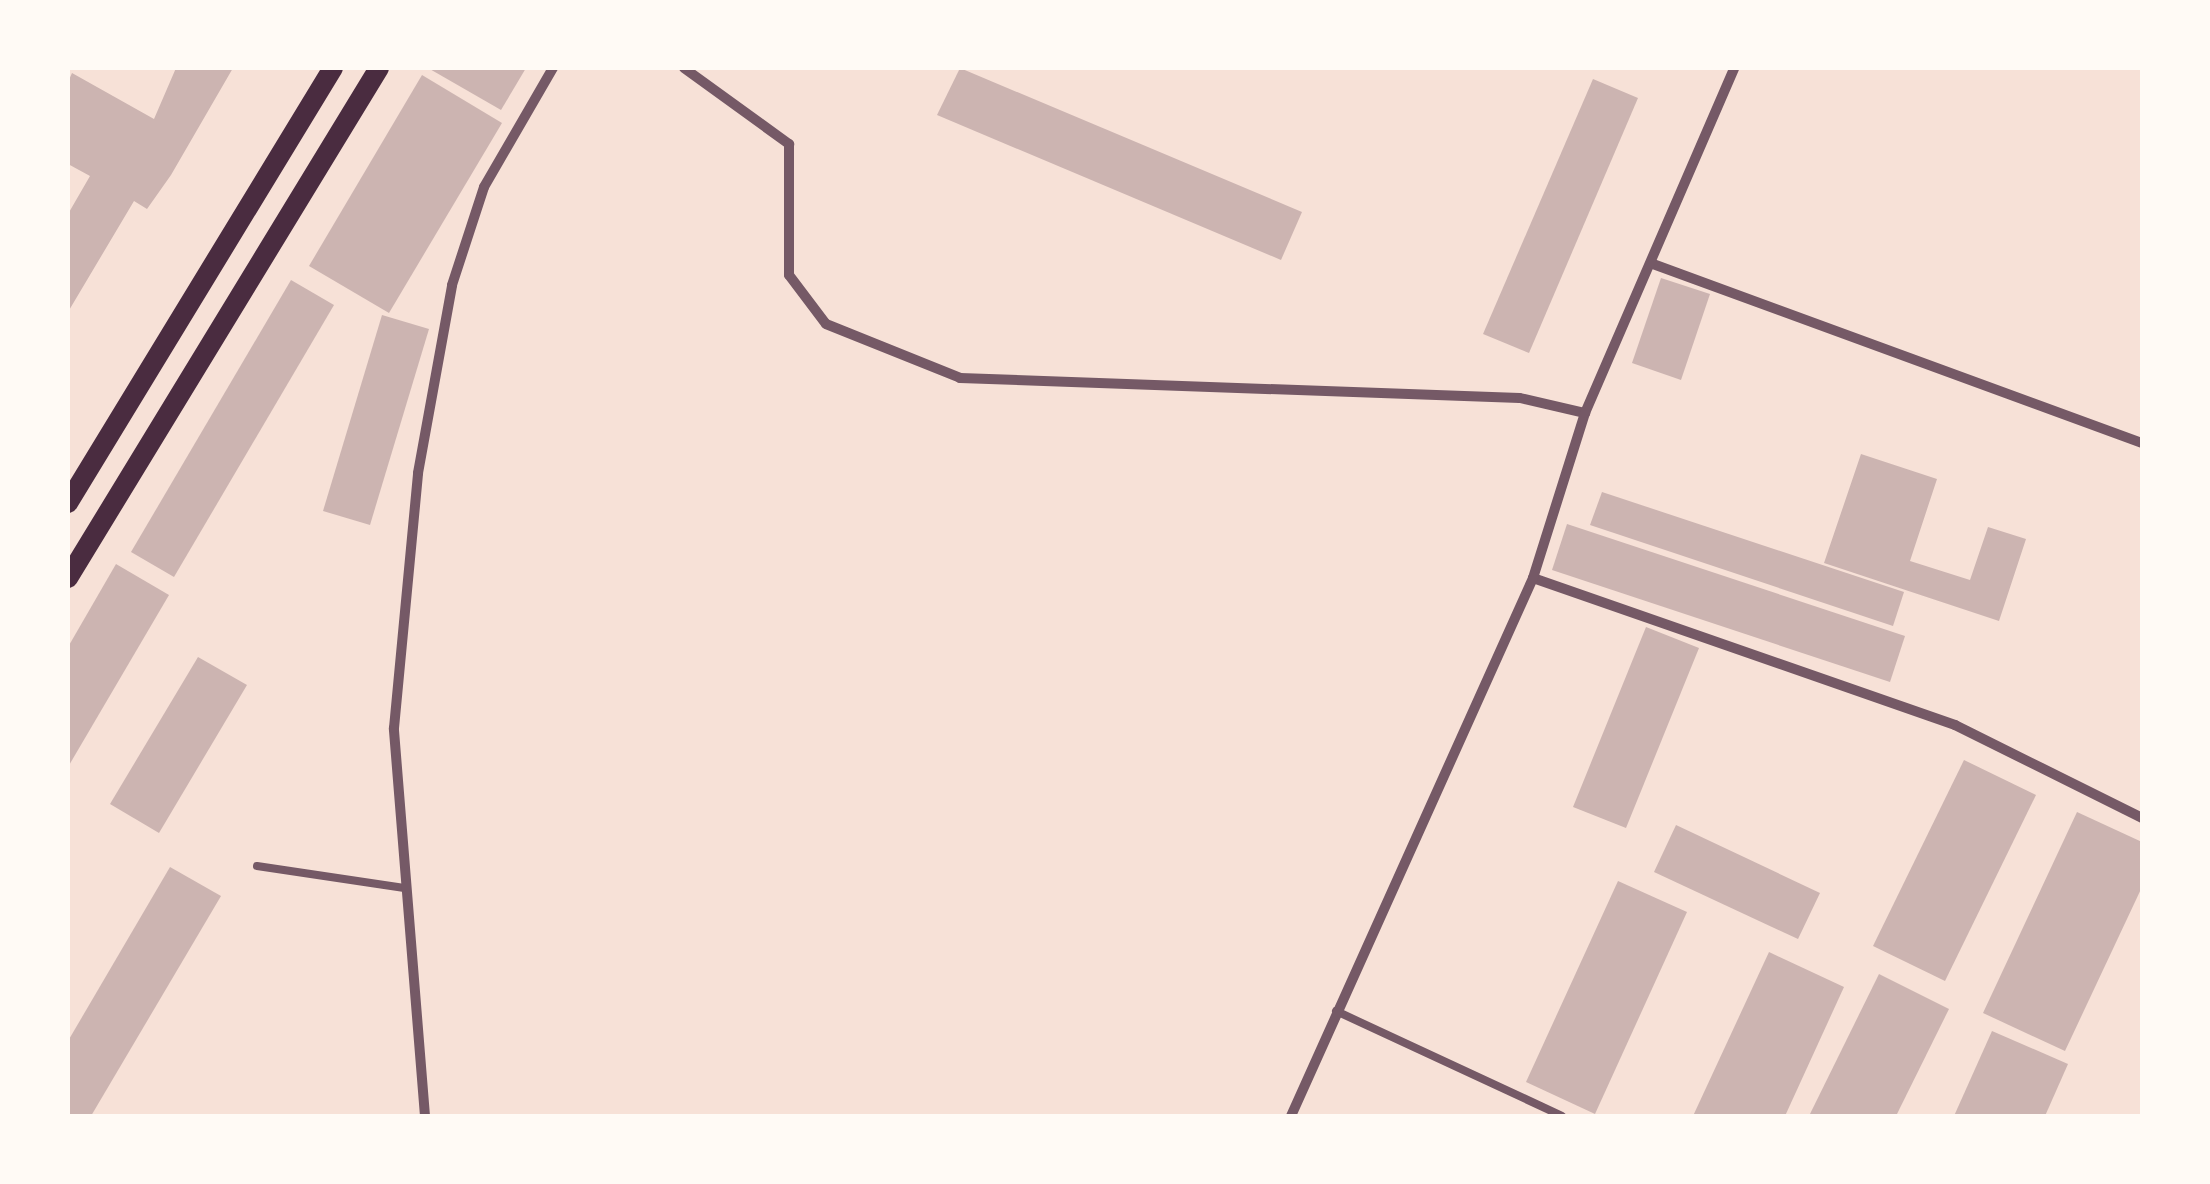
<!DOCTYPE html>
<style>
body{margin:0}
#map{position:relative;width:2210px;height:1184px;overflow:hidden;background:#f7e1d7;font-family:Rubik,sans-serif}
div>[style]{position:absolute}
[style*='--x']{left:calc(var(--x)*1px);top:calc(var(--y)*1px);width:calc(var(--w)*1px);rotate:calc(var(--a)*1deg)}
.building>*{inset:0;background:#ccb4b1}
.service>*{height:8px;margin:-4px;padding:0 4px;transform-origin:4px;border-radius:4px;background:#755966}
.minor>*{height:10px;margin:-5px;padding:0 5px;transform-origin:5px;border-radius:5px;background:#755966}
.secondary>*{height:20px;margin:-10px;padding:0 10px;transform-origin:10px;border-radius:10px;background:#4a2c40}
span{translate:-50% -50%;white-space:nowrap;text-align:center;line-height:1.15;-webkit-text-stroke:8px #fffaf5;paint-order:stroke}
.frame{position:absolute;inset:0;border:70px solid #fffaf5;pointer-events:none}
</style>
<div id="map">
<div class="building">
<i style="clip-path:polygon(176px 68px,233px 68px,171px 175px,147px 209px,134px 201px,68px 312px,68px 214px,90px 176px,68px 164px,68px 82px,72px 73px,154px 119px)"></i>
<i style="clip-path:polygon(428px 68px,526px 68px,501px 110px)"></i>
<i style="clip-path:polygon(960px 68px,1302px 212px,1281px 260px,937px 115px)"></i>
<i style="clip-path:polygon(422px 75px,502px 123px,389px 313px,309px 266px)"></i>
<i style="clip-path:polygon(1593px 79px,1638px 98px,1529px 353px,1483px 334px)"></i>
<i style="clip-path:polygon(1661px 278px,1710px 294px,1681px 380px,1632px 363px)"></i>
<i style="clip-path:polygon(291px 280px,334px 305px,174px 577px,131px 552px)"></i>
<i style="clip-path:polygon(382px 315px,429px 329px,370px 525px,323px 511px)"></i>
<i style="clip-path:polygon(1861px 454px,1937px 479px,1910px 561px,1970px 580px,1988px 527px,2026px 539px,1999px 621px,1824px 563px)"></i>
<i style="clip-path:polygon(1602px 492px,1904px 592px,1893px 626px,1590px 525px)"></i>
<i style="clip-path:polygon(1567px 524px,1905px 636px,1890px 682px,1552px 570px)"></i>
<i style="clip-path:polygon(116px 564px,169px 595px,68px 767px,68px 647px)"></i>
<i style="clip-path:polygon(1646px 627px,1699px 648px,1626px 828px,1573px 807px)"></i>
<i style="clip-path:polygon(198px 657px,247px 685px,159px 833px,110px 804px)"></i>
<i style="clip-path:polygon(1964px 760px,2036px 795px,1945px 981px,1873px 946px)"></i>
<i style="clip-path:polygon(2077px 812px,2142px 842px,2142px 887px,2065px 1051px,1983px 1013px)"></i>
<i style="clip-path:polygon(1676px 825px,1820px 893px,1798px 939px,1654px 872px)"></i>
<i style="clip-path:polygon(170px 867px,221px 896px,91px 1116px,68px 1116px,68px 1041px)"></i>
<i style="clip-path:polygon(1618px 881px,1687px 912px,1595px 1114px,1526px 1082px)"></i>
<i style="clip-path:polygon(1769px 952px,1844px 987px,1785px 1116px,1693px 1116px)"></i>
<i style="clip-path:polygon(1879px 974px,1949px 1009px,1896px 1116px,1809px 1116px)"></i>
<i style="clip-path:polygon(1992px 1031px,2068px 1064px,2045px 1116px,1954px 1116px)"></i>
</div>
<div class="service">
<i style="--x:257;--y:866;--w:149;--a:8.5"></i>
<i style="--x:1336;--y:1011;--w:249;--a:24.9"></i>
</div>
<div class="minor">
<i style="--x:684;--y:68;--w:130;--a:35.9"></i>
<i style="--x:789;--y:144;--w:131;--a:90"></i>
<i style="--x:789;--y:275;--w:61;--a:52.9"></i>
<i style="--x:826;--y:324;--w:144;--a:21.9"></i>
<i style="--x:960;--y:378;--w:560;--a:2.05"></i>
<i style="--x:1520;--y:398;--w:67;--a:13"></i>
<i style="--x:1653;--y:264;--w:521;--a:20.11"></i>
<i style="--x:1533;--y:578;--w:447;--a:19.2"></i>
<i style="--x:1955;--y:725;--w:209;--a:26.4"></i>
<i style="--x:425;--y:1116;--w:389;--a:-94.6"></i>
<i style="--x:394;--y:728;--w:256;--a:-84.6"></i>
<i style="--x:418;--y:473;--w:191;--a:-79.7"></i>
<i style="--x:452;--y:285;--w:103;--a:-71.9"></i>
<i style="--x:484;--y:187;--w:138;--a:-59.9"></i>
<i style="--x:1291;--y:1116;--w:590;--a:-65.78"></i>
<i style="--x:1533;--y:578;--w:173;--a:-72.5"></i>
<i style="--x:1585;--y:413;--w:376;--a:-66.6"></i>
</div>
<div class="secondary">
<i style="--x:68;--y:503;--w:509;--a:-58.65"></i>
<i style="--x:68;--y:578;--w:597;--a:-58.62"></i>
</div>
<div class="frame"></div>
</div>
